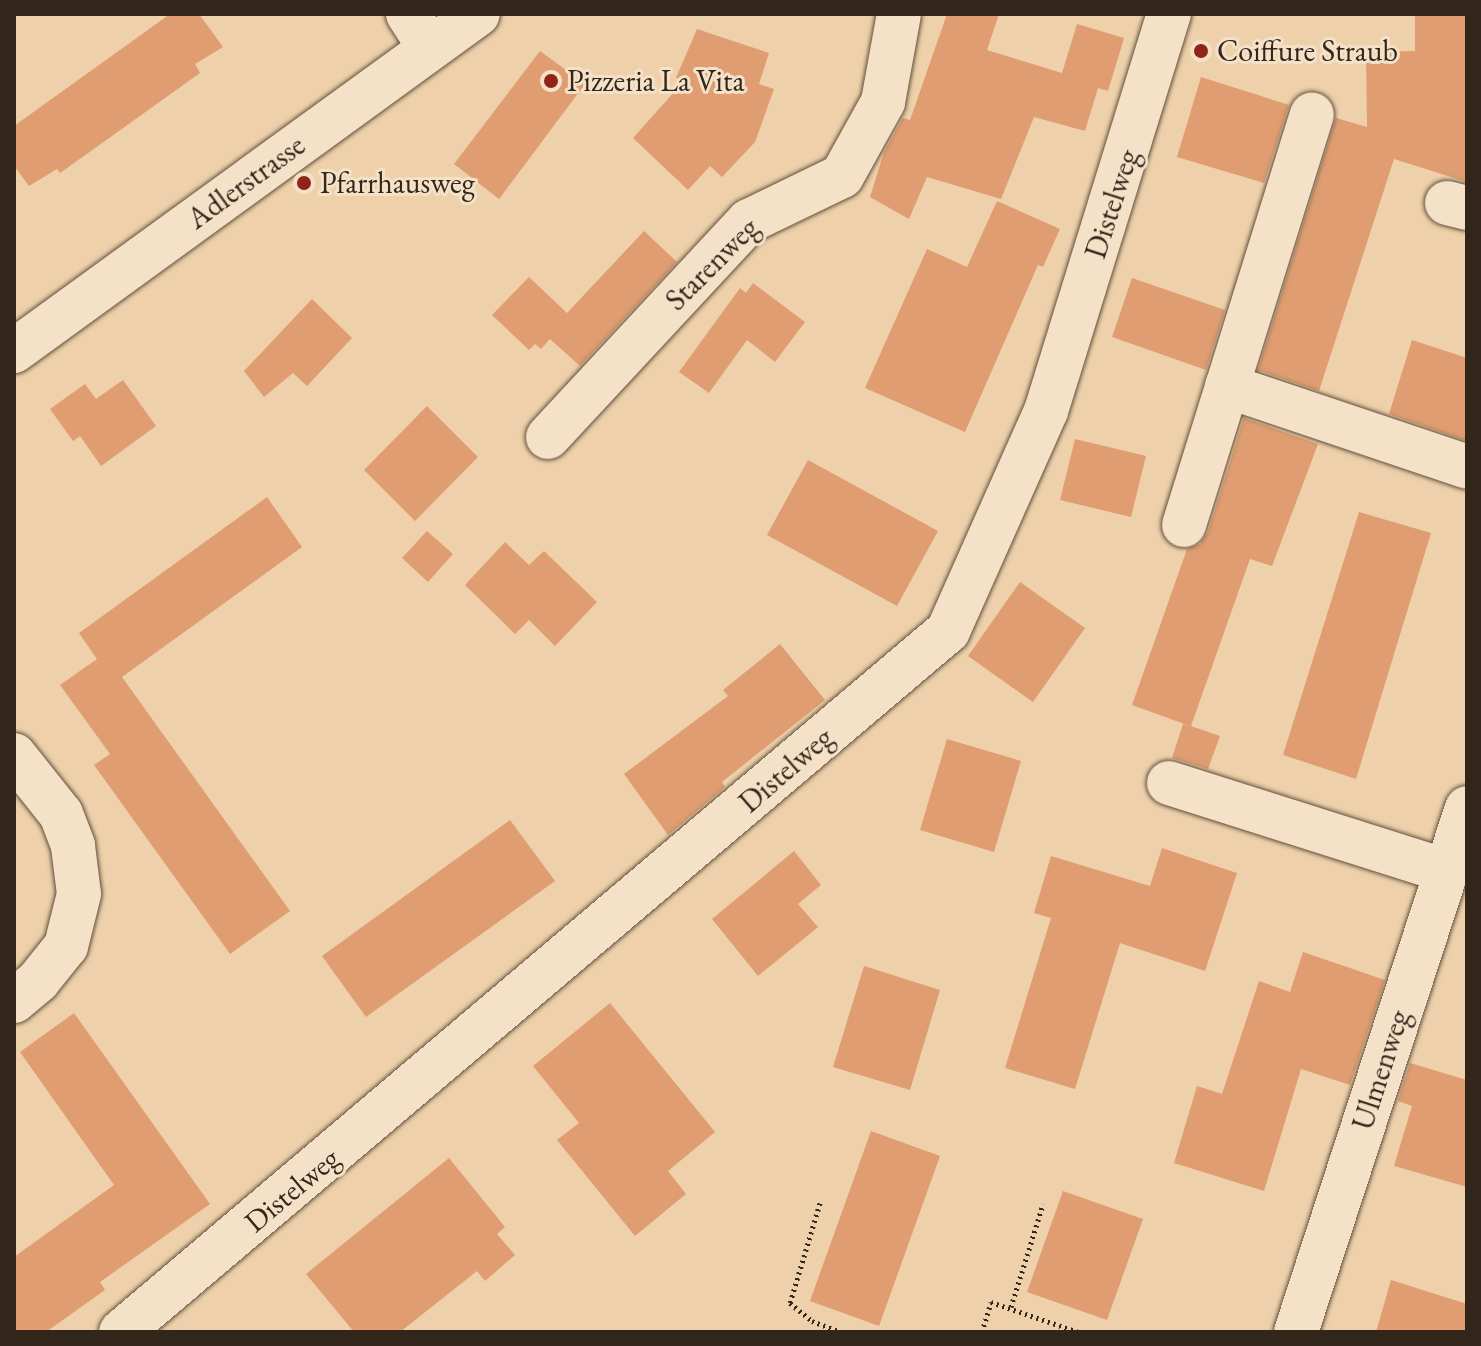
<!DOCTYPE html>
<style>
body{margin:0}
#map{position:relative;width:1481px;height:1346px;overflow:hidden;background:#eed1aa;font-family:"EB Garamond",serif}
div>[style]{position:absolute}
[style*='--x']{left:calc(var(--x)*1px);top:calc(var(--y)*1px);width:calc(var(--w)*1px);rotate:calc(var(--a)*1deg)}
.building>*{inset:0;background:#df9d71}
.path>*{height:5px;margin-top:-2.5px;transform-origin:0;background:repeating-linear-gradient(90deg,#32251a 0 2px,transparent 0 6px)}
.roads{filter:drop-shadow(0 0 2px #61503e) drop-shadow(0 0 2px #61503e)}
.minor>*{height:44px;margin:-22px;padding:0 22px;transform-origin:22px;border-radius:22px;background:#f4e1c8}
.dots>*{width:22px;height:22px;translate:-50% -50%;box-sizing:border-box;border:4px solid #f4e1c8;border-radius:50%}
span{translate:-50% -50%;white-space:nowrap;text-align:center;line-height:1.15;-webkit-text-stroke:6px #f4e1c8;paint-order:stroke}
.poi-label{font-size:30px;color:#32251a}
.left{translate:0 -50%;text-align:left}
.street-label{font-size:30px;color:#32251a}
.frame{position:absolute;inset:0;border:16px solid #32251a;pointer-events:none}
</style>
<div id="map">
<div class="building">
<i style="clip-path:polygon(170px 14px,199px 14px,223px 47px,195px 64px,200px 73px,91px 151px,60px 173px,57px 169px,29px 186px,14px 166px,14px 126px)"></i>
<i style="clip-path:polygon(947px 14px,999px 14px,987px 50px,1062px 73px,1077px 24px,1124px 38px,1108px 91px,1098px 88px,1085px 131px,1034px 117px,1001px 199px,927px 177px,909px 219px,870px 197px,884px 152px,903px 118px,910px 120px)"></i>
<i style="clip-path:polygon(1415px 14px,1467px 14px,1467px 182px,1394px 159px,1319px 391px,1258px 370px,1336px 118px,1367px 127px,1366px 52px,1415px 51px)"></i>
<i style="clip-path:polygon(697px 29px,769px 53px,759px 84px,774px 89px,755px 142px,722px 177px,710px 166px,688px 190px,633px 138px,683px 82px,676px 78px)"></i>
<i style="clip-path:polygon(540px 51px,585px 84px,499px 199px,454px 164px)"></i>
<i style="clip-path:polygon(1201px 77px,1289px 105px,1264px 183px,1177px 157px)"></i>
<i style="clip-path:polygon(997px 201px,1060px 229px,1043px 267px,1038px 265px,965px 432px,865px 388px,927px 249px,967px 267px)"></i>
<i style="clip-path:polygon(644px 231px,677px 262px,580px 366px,550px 339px,541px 349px,535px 344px,529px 350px,492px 315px,529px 277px,567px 313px)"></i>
<i style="clip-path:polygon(1132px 278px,1225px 310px,1206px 370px,1112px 337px)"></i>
<i style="clip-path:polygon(753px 283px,805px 322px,775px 362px,747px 340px,709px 393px,679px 372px,740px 288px,746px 293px)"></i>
<i style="clip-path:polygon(312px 299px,352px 338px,307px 386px,293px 373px,264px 397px,244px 371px)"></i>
<i style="clip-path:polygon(1412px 340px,1467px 358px,1467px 441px,1389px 414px)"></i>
<i style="clip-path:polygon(123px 380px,156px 426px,101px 466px,80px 436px,73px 441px,50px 409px,85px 384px,96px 399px)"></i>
<i style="clip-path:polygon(427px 406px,478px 457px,415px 521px,364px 470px)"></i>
<i style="clip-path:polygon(1244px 418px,1318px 444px,1272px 566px,1250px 559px,1191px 726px,1220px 736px,1208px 769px,1172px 758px,1183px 724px,1190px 726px,1132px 705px,1187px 549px,1200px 544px,1208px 532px)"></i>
<i style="clip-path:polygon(1075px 439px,1146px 456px,1131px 517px,1060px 500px)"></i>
<i style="clip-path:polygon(808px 460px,938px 531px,897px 606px,767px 535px)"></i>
<i style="clip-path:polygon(267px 497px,302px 547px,122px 677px,290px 911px,230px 954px,94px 765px,110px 754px,60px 685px,97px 659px,79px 633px)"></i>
<i style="clip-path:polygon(1359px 512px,1431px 533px,1356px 779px,1283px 755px)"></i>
<i style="clip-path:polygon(427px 531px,453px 554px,428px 582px,402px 558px)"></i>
<i style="clip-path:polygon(505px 542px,529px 565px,544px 551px,597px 602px,555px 646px,529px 620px,515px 634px,465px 585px)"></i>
<i style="clip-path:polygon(1020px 582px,1085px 628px,1033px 702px,968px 656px)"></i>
<i style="clip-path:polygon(780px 644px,825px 700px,722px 782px,725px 787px,668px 835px,624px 774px,728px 696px,723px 690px)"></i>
<i style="clip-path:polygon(947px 739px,1021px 761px,994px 852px,920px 830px)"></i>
<i style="clip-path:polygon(510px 820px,555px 881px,366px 1017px,322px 956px)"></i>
<i style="clip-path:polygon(1162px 848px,1237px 873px,1205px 971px,1120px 943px,1075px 1089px,1005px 1068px,1051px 918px,1034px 913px,1051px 856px,1150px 886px)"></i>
<i style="clip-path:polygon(794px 851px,821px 885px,798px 904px,818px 927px,758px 976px,712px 919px)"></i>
<i style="clip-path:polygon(1303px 952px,1385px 980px,1350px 1085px,1301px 1069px,1264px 1191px,1174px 1163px,1197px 1086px,1222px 1094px,1259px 981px,1290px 992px)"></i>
<i style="clip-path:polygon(864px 966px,940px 990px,910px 1090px,833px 1067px)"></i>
<i style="clip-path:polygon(610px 1003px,715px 1132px,668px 1171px,686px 1194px,635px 1236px,557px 1140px,579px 1123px,533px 1066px)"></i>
<i style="clip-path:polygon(74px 1013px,210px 1204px,100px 1282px,105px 1290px,46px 1332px,14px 1332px,14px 1257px,114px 1185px,20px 1052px)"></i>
<i style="clip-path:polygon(1410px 1063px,1467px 1080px,1467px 1187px,1394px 1166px,1412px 1106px,1398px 1101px)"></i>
<i style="clip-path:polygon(871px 1131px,940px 1156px,879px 1326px,810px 1301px)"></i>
<i style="clip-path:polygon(449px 1158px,505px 1227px,497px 1234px,515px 1255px,485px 1281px,477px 1271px,400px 1332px,354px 1332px,306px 1274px)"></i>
<i style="clip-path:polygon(1063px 1191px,1143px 1219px,1107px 1320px,1027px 1292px)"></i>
<i style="clip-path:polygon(1391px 1280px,1467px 1304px,1467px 1332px,1376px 1332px)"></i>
</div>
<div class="path">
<i style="--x:820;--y:1203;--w:104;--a:106.7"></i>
<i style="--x:790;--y:1303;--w:28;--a:39"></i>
<i style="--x:812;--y:1321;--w:31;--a:21"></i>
<i style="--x:1011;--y:1307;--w:108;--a:-72.7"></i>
<i style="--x:982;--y:1332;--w:31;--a:-73"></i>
<i style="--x:991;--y:1302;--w:92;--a:19"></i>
</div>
<div class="roads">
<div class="minor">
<i style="--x:408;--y:14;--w:40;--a:57.1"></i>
<i style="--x:1447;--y:203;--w:21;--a:14"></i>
<i style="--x:14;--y:351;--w:573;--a:-35.99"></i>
<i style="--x:1227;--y:386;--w:253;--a:18.6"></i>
<i style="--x:548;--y:437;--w:295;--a:-47.1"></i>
<i style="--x:749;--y:221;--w:103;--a:-25.8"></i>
<i style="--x:842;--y:176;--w:85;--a:-61"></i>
<i style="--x:883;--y:102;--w:89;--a:-79.7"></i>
<i style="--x:1184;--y:525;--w:430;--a:-72.7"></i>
<i style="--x:14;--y:755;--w:75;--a:51.5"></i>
<i style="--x:61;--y:814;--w:34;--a:69"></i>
<i style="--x:73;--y:846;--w:48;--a:82.9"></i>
<i style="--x:79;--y:894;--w:54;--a:104"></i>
<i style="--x:66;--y:946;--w:45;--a:128.7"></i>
<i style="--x:38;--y:981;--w:31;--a:140"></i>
<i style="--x:1169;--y:783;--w:291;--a:17.6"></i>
<i style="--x:121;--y:1332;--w:1084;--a:-40.29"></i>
<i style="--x:948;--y:631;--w:241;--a:-66"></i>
<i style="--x:1046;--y:411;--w:416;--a:-72.8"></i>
<i style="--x:1296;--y:1332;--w:551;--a:-71.93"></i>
</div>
</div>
<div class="dots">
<i style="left:1201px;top:51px;background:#8f2418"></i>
<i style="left:551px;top:81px;background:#8f2418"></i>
<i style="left:304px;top:183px;background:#8f2418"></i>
</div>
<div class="poi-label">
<span class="left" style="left:1217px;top:51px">Coiffure Straub</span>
<span class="left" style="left:567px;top:81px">Pizzeria La Vita</span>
<span class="left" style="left:320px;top:183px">Pfarrhausweg</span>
</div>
<div class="street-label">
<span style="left:246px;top:182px;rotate:-36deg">Adlerstrasse</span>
<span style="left:1112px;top:204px;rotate:-72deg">Distelweg</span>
<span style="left:712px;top:264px;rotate:-45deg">Starenweg</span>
<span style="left:786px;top:770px;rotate:-41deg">Distelweg</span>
<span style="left:1381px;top:1070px;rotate:-72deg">Ulmenweg</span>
<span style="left:292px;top:1190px;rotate:-40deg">Distelweg</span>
</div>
<div class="frame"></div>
</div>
